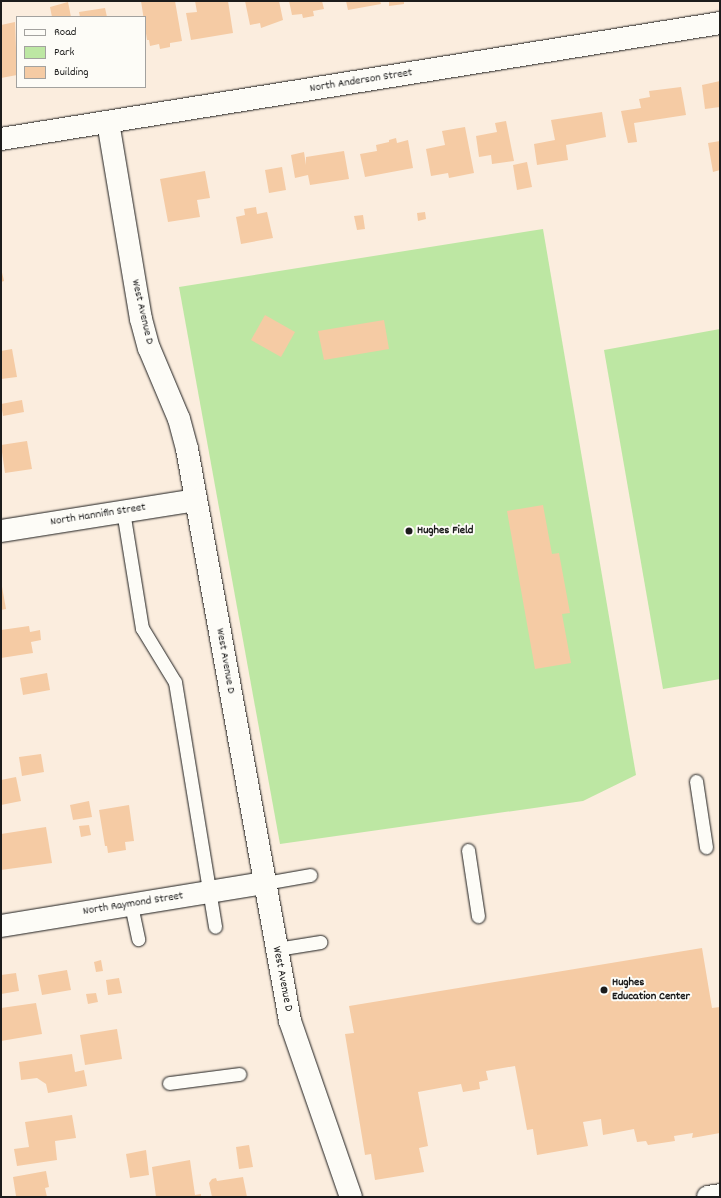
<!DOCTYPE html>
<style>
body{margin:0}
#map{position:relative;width:721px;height:1198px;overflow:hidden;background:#fbedde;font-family:Dekko,sans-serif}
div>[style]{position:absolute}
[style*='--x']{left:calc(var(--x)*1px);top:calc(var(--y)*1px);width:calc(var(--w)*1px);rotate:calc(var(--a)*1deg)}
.green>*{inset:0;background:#bde7a3}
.building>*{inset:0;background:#f5cba4}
.roads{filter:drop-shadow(0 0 1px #1c1c1c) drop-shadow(0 0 1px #1c1c1c)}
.lane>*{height:13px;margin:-6.5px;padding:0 6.5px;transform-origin:6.5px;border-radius:6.5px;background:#fdfcf7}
.street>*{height:22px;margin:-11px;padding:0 11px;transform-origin:11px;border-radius:11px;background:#fdfcf7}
.secondary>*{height:22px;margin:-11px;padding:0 11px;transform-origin:11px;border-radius:11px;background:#fdfcf7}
.dots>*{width:11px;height:11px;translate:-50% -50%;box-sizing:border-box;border:2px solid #fdfcf7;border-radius:50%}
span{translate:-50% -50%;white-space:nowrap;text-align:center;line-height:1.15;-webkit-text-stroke:4px #fdfcf7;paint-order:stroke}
.street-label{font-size:12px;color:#1c1c1c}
.poi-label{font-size:12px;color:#1c1c1c;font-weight:700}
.left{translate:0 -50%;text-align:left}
.frame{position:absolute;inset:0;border:2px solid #1c1c1c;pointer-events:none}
.legend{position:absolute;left:16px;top:16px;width:130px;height:72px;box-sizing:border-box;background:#fdfcf7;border:1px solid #a3a29f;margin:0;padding:5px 7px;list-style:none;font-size:12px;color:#1c1c1c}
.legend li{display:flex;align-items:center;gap:8px;height:20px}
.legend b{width:20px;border:1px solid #a3a29f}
</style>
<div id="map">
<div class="green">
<i style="clip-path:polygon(543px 229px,636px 775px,583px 801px,280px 844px,179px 287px)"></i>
<i style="clip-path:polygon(720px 329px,720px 679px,663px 689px,604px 350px)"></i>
</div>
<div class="building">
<i style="clip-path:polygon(141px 1px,175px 1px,182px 41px,170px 43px,170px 47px,160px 49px,159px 44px,150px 46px,149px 40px,147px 40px)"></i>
<i style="clip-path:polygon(195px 1px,228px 1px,233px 33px,191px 40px,186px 13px,197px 12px)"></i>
<i style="clip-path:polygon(245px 1px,279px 1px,283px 20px,261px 28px,260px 23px,250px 25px)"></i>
<i style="clip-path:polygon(289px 1px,322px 1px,324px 9px,313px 11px,314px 16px,303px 18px,302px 14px,292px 15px)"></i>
<i style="clip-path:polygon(346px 1px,380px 1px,381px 4px,348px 10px)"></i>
<i style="clip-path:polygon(389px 1px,404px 1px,404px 4px,389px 6px)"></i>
<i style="clip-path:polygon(68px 2px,71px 17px,52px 17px,50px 7px)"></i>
<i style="clip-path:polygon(105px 8px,107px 17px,80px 17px,79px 12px)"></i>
<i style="clip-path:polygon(15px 22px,17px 75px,1px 78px,1px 25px)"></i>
<i style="clip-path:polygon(720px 81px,720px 107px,705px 109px,702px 85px)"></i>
<i style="clip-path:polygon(681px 87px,686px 115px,634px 123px,637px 142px,628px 143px,621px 111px,641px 108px,639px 99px,650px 97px,649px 91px)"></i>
<i style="clip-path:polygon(602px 112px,606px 137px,566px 145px,568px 160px,537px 165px,534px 144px,555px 140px,551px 120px)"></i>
<i style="clip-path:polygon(506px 121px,514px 161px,492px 164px,491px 155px,479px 157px,476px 136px,497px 132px,495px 123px)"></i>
<i style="clip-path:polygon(465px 127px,474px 173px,449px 178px,448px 173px,431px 176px,426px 149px,445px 145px,442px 131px)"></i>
<i style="clip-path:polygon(396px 138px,397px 143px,408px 140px,413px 168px,365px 177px,360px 154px,377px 151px,376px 145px,389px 142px,389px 140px)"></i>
<i style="clip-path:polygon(720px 141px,720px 170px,713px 172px,708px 143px)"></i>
<i style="clip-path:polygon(344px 151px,349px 179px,310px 185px,308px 175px,295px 178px,291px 155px,304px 152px,306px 165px,306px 157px)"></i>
<i style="clip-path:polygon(527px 162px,532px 187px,517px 190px,513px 165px)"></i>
<i style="clip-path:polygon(282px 167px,286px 190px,269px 193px,265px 170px)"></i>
<i style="clip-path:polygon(205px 171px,210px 198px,197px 200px,200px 217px,168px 222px,160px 179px)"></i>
<i style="clip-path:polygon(256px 207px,257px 214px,267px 212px,273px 238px,241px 244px,236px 217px,245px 215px,244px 209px)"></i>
<i style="clip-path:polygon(425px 212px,426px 219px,418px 221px,417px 213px)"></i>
<i style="clip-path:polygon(363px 215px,365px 229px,357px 230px,354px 216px)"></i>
<i style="clip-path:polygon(1px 268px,4px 281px,1px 282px)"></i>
<i style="clip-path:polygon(265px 315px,295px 332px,281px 357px,251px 340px)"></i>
<i style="clip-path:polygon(384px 320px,389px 349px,324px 360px,318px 331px)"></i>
<i style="clip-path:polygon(12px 349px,17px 377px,1px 379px,1px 351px)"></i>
<i style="clip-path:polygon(22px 400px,24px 412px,3px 416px,1px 404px)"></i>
<i style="clip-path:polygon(27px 441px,32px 469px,5px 473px,1px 445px)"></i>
<i style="clip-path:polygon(543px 505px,552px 554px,559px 553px,570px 613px,562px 614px,571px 663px,535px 669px,507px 511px)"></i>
<i style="clip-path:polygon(1px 581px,6px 609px,1px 610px)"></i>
<i style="clip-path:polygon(29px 626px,30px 632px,40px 630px,41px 640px,31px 642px,33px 653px,1px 658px,1px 630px)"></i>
<i style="clip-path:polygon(47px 673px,50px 690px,23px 695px,20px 678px)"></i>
<i style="clip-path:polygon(41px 754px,44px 772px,22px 776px,19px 757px)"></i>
<i style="clip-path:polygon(16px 777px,21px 801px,1px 805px,1px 780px)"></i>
<i style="clip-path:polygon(89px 801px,92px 817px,73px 820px,70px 805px)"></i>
<i style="clip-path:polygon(129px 805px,134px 841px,125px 842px,126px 850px,108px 853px,107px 846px,105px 846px,99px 810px)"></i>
<i style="clip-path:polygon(89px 825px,91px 835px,81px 837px,79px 826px)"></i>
<i style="clip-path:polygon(46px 827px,52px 863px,1px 870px,1px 834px)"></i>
<i style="clip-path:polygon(702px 948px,712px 1008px,720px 1007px,720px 1133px,692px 1138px,693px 1133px,674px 1136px,675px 1141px,648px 1145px,646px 1141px,637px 1142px,634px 1129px,603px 1135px,601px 1119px,583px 1122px,588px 1146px,537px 1155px,533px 1129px,527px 1130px,515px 1066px,486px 1071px,488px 1080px,479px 1082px,480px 1089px,463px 1092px,461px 1084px,418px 1092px,428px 1146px,419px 1148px,424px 1172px,375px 1180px,371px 1154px,365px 1155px,345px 1034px,354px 1033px,349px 1006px)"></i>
<i style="clip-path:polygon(101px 960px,103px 971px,96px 972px,94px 962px)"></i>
<i style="clip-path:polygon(67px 970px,71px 990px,42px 995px,38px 975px)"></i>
<i style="clip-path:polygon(16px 973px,19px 991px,1px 994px,1px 975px)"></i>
<i style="clip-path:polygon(119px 978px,122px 993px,108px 995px,106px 980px)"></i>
<i style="clip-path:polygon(96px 993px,98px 1002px,88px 1004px,86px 994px)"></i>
<i style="clip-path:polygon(36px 1003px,42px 1034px,1px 1041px,1px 1008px)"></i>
<i style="clip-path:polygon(117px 1029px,122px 1059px,85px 1065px,80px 1035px)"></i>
<i style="clip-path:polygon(72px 1054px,75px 1072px,84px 1070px,87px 1086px,48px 1093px,46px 1084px,37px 1078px,21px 1080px,19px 1062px)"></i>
<i style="clip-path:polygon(72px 1115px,76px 1138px,55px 1141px,57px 1160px,17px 1166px,14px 1149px,29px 1147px,25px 1122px)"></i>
<i style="clip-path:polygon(249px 1145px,253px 1167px,239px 1169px,236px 1147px)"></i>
<i style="clip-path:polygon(146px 1150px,149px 1175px,130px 1178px,126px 1154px)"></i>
<i style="clip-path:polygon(190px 1160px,195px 1195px,201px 1194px,201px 1197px,156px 1197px,152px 1167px)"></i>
<i style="clip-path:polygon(46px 1171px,49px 1187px,45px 1188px,47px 1197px,16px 1196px,13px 1177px)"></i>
<i style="clip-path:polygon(243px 1177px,247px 1197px,212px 1197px,209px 1183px,212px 1179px,216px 1178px,217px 1181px)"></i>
</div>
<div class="roads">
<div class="lane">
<i style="--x:123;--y:511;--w:119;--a:80.8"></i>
<i style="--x:142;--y:628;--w:63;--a:58.6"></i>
<i style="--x:175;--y:682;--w:248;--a:80.7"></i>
<i style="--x:696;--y:781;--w:67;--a:81.4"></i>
<i style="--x:468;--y:850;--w:67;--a:81.4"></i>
<i style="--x:265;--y:883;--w:46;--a:-10.1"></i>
<i style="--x:131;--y:905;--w:35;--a:78"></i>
<i style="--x:277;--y:949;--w:44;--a:-9.2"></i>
<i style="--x:169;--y:1083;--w:71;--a:-7.3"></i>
</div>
<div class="street">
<i style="--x:108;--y:122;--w:200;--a:80.5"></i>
<i style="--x:141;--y:319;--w:30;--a:75"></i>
<i style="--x:149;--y:348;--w:77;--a:67.1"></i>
<i style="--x:179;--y:419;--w:31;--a:75"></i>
<i style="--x:187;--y:449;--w:581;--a:79.79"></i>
<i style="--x:290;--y:1021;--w:186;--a:70.9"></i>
<i style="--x:1;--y:139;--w:728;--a:-9.16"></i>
<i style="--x:1;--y:531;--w:197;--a:-9"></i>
<i style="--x:1;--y:926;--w:267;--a:-9.3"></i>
</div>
<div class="secondary">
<i style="--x:708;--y:1197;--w:12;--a:-9"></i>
</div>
</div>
<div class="dots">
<i style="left:409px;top:531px;background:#1c1c1c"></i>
<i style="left:604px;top:990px;background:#1c1c1c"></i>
</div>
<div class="street-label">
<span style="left:361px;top:81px;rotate:-9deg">North Anderson Street</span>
<span style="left:142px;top:312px;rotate:77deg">West Avenue D</span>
<span style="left:98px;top:515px;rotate:-9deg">North Hannifin Street</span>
<span style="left:225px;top:661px;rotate:80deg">West Avenue D</span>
<span style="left:133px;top:904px;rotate:-9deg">North Raymond Street</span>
<span style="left:282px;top:979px;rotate:79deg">West Avenue D</span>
</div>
<div class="poi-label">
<span class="left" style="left:417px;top:531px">Hughes Field</span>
<span class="left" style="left:612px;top:990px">Hughes<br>Education Center</span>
</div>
<div class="frame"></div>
<ul class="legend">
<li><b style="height:5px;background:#fdfcf7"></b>Road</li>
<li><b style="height:11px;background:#bde7a3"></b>Park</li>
<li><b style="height:11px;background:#f5cba4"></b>Building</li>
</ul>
</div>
